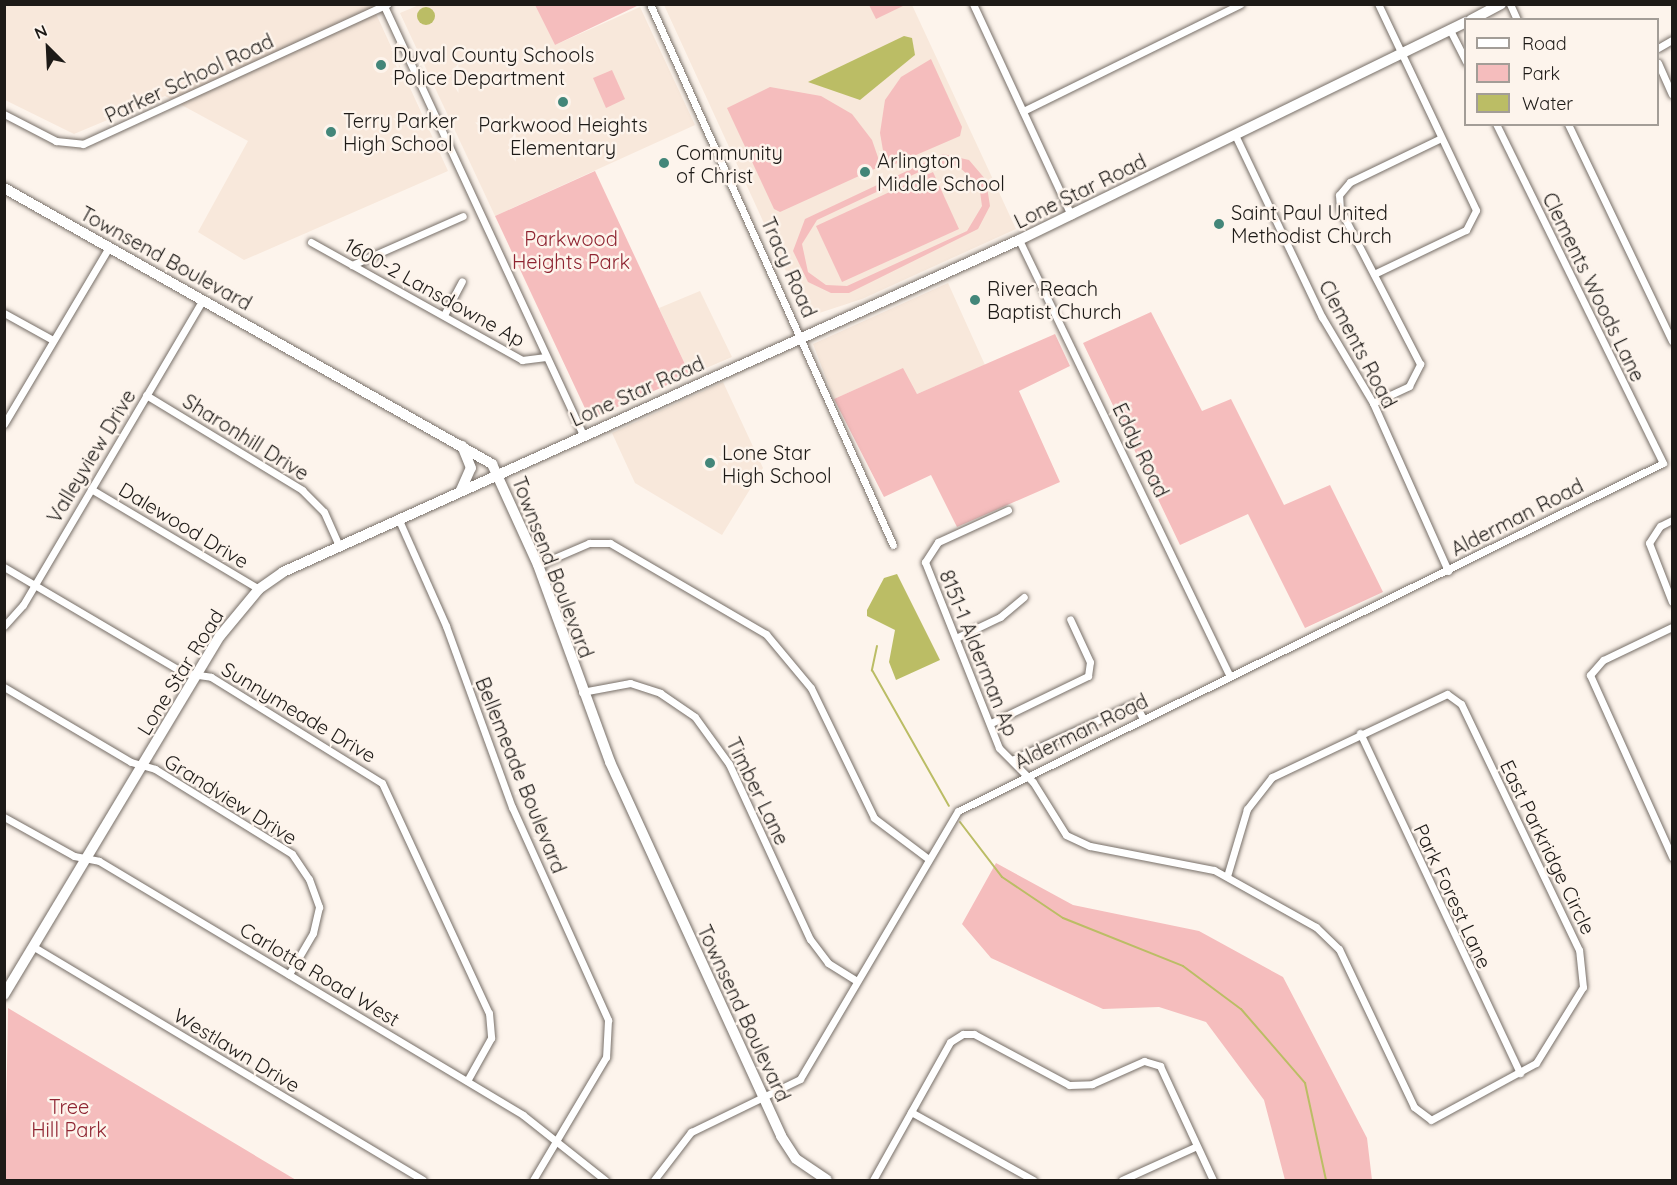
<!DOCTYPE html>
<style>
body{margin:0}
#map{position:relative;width:1677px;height:1185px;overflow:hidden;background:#fdf4ec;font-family:Quicksand,sans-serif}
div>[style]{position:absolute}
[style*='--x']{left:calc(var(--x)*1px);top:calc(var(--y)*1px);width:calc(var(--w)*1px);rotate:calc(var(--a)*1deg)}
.built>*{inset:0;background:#f8e8db}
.green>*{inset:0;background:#f5bdbd}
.water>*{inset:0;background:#bbbd65}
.round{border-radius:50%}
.stream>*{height:2px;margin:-1px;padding:0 1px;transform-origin:1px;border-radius:1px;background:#bbbd65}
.roads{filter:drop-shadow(0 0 2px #776f68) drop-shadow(0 0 2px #776f68)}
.street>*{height:7px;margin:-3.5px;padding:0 3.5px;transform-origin:3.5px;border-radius:3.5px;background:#fff}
.secondary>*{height:10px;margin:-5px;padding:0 5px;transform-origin:5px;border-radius:5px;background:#fff}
.dots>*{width:16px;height:16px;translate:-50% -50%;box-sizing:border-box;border:3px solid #fdf4ec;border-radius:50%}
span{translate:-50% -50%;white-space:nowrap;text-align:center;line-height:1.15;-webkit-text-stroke:5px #fdf4ec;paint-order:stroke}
.poi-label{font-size:20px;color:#1d1a17}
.left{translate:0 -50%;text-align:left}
.street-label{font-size:20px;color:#1d1a17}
.park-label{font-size:20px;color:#8f2532}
.frame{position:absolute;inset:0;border:6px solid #1d1a17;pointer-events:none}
.legend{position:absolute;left:1464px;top:18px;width:195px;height:108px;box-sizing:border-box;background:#fdf4ec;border:2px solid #a39d97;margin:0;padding:8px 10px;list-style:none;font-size:18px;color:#1d1a17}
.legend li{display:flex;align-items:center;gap:12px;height:30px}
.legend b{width:30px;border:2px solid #a39d97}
.north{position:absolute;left:18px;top:18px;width:60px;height:60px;-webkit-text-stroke:4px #fdf4ec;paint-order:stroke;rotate:336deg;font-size:16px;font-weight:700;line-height:24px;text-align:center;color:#1d1a17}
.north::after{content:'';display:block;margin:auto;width:21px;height:27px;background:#1d1a17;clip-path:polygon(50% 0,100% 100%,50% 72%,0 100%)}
</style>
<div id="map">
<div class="built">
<i style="clip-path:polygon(5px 5px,372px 5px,448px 171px,244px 260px,198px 232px,248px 141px,165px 96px,74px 134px,5px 100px)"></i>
<i style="clip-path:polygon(419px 5px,535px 5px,555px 45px,640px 7px,695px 125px,495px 216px,400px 13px)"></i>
<i style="clip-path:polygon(664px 5px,912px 5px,1016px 229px,862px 299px,807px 317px)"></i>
<i style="clip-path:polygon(948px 283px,985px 365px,917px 394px,902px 369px,834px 399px,813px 344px)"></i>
<i style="clip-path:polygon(700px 291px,732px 357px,690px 375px,659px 308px)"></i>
<i style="clip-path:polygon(723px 382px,763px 468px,722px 535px,635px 483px,612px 433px)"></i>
</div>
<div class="green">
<i style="clip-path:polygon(639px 5px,555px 45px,535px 5px,639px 4px)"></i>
<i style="clip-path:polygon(905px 5px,876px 19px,869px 5px,869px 4px)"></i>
<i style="clip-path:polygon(931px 59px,962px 127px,960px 136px,886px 168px,880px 133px,885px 100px,901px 77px)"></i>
<i style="clip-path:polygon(612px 70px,625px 99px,606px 108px,593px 78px)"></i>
<i style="clip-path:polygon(770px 87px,821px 96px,852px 114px,872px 140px,881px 166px,780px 212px,774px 209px,727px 108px)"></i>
<i style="clip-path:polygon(evenodd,943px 154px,969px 160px,986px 180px,990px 206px,978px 229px,849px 293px,831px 293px,808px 282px,793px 251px,805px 219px,943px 154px,936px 164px,958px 166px,979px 185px,982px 206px,967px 231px,847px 286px,826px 285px,808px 272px,802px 244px,817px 220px,936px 164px)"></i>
<i style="clip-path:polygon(595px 171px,690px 375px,590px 419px,495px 216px)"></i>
<i style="clip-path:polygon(933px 172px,959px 229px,842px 282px,816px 226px)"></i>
<i style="clip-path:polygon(1151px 312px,1202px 411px,1231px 399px,1284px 505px,1330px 485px,1383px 592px,1305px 628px,1248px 514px,1180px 545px,1083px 343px)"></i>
<i style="clip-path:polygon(1055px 334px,1070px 366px,1019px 391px,1060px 482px,957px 527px,931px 475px,884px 497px,834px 399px,903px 368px,917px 394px)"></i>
<i style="clip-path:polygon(996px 863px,1073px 905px,1199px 931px,1283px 977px,1367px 1138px,1372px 1180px,1285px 1180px,1264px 1100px,1206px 1022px,1159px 1007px,1103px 1009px,991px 958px,962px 924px)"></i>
<i style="clip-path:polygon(8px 1008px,13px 1011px,296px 1180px,5px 1180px)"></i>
</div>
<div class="water">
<i class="round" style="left:417px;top:7px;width:18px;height:18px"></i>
<i style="clip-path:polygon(904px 36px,912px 38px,915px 55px,860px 100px,808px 82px)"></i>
<i style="clip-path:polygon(897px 574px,940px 660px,896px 680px,889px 662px,895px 630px,867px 616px,867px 610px,884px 578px)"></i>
</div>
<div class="stream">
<i style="--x:877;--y:646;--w:25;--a:102"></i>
<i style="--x:872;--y:670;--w:156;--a:60.5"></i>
<i style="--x:960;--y:822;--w:69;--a:52.6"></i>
<i style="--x:1002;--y:877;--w:73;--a:33.9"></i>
<i style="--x:1063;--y:918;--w:129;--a:21.8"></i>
<i style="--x:1183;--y:966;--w:72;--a:36.6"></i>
<i style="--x:1241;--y:1009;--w:98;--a:49.1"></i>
<i style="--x:1305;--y:1083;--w:99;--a:77.8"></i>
</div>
<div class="roads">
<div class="street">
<i style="--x:650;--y:4;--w:593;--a:65.81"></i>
<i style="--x:973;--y:4;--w:233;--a:65.1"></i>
<i style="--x:1510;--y:4;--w:17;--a:66"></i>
<i style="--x:384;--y:6;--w:473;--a:65.1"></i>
<i style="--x:1450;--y:30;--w:36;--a:63"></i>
<i style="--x:1658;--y:48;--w:16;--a:-30"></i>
<i style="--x:1658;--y:63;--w:34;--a:66"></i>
<i style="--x:1023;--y:111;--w:242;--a:-26.2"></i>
<i style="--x:4;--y:114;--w:59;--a:27.4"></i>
<i style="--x:56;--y:141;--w:27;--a:6"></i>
<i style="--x:83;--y:144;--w:335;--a:-24.7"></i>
<i style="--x:1568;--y:124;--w:241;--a:64.4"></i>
<i style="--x:1235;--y:135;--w:202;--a:64.5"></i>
<i style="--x:1322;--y:317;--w:100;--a:59.3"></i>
<i style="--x:1373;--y:403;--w:184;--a:65.9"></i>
<i style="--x:1019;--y:240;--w:484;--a:64.2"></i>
<i style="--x:311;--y:242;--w:242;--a:29.2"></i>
<i style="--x:522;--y:360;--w:24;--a:-7"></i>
<i style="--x:352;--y:265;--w:121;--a:-23.8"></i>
<i style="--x:1374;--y:274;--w:102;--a:-25.6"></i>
<i style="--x:1466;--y:230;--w:22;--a:-63"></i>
<i style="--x:1476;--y:210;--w:228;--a:-115.4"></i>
<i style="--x:4;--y:313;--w:56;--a:28.9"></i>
<i style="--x:444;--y:315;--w:38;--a:-62"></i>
<i style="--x:146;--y:395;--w:183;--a:31.3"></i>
<i style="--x:302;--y:490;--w:31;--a:45"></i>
<i style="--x:324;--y:512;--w:36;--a:66"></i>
<i style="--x:1373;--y:403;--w:40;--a:-25"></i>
<i style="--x:1409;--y:386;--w:25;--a:-63"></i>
<i style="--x:1420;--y:364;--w:174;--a:-117.3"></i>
<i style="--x:1340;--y:209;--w:14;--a:-94"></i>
<i style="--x:1339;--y:195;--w:17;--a:-50"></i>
<i style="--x:1350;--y:182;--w:101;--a:-25.8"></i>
<i style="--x:4;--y:424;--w:206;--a:-59.3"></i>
<i style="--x:91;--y:489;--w:196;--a:30.8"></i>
<i style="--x:1008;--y:510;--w:77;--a:155.4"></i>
<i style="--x:938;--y:542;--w:24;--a:123"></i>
<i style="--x:925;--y:562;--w:200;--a:68.3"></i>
<i style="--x:999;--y:748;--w:48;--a:45"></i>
<i style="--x:1033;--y:782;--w:62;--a:58.1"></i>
<i style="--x:1066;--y:835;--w:26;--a:25"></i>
<i style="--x:1090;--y:846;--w:126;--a:11"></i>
<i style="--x:1214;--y:870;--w:117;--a:29.2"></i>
<i style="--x:1316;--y:927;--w:32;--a:44"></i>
<i style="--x:1339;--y:949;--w:175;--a:64.6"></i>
<i style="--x:1414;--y:1107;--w:21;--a:37"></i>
<i style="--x:1431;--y:1120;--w:119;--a:-28.5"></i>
<i style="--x:1536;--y:1063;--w:89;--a:-58.3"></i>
<i style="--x:1583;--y:987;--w:37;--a:-96"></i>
<i style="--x:1579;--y:950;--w:273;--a:-115.6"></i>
<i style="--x:1461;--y:704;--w:17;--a:-144"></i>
<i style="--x:1447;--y:694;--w:194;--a:154.6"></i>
<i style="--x:1272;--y:777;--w:41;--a:128"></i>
<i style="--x:1247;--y:809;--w:70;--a:106.6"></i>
<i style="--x:398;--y:518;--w:118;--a:66"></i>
<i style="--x:446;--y:626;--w:193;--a:70"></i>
<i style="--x:512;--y:807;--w:234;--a:65.7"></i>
<i style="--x:608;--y:1020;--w:37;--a:93"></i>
<i style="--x:606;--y:1057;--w:143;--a:120.7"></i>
<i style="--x:1672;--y:520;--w:13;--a:153"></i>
<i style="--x:1660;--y:526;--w:20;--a:123"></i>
<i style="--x:1649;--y:543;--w:63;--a:68.7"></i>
<i style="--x:538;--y:565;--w:56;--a:-23.3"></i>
<i style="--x:589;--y:543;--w:21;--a:0"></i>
<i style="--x:610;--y:543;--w:181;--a:30.3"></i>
<i style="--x:766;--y:634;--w:70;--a:50.2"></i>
<i style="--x:811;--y:688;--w:144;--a:64.1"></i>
<i style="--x:874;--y:818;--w:66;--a:37"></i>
<i style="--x:4;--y:567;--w:209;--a:30.5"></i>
<i style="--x:184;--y:673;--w:27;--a:8"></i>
<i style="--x:211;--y:677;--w:201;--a:31.8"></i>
<i style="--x:382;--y:783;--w:254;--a:65.1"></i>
<i style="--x:489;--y:1013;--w:25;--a:85"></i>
<i style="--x:491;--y:1038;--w:49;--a:119.2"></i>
<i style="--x:4;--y:626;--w:28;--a:-48"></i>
<i style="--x:23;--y:605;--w:355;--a:-59.5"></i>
<i style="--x:1672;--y:627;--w:76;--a:154.4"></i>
<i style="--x:1603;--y:660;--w:20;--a:131"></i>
<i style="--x:1590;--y:675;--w:200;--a:65.7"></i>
<i style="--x:956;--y:638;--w:49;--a:-25.5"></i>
<i style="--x:1000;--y:617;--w:31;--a:-40"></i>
<i style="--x:4;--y:687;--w:147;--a:30.6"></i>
<i style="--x:131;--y:762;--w:25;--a:16"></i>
<i style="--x:155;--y:769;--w:161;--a:31.8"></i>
<i style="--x:292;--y:854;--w:30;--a:56"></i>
<i style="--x:309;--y:879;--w:30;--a:70"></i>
<i style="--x:319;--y:907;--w:27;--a:103"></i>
<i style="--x:313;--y:933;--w:48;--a:120.3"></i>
<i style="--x:582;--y:692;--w:49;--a:-10.6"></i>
<i style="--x:630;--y:683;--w:32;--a:18"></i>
<i style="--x:660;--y:693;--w:42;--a:34.4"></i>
<i style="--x:695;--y:717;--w:58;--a:54.1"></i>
<i style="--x:729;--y:764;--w:193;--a:65.2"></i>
<i style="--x:810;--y:939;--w:30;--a:53"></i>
<i style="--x:828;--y:963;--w:34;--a:32"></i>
<i style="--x:991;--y:723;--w:108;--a:-25.9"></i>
<i style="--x:1088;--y:676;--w:14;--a:-82"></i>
<i style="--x:1090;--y:662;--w:47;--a:-114.9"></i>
<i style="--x:1360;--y:733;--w:376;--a:64.8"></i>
<i style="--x:1012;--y:760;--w:136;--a:-24.9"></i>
<i style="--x:1135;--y:703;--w:18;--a:63"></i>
<i style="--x:4;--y:817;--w:80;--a:29.1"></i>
<i style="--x:74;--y:856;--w:25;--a:11"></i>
<i style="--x:99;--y:861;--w:494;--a:30.9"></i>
<i style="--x:523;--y:1115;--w:105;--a:38.4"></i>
<i style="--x:34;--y:947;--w:453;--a:30.9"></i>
<i style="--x:911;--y:1112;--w:140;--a:29.1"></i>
<i style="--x:654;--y:1180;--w:61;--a:-52.4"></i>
<i style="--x:691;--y:1132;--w:121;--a:-25.9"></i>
<i style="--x:800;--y:1079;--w:311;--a:-59.5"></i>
<i style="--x:958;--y:811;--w:786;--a:-26.27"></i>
<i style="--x:1663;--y:463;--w:378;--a:-116.2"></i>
<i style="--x:873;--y:1180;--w:158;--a:-60.8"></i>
<i style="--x:950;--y:1042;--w:15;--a:-32"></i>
<i style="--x:963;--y:1034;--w:11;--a:0"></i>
<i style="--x:974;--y:1034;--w:108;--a:28.2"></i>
<i style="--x:1069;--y:1085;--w:23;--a:-2"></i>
<i style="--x:1092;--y:1084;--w:57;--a:-23.9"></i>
<i style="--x:1144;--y:1061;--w:17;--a:17"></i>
<i style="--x:1160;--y:1066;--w:126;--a:65.1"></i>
<i style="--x:1122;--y:1180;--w:82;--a:-24.4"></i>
</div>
<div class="secondary">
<i style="--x:1471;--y:20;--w:34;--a:-28"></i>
<i style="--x:4;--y:188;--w:561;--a:29.49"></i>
<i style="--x:492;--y:464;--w:111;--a:65.5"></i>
<i style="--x:538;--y:565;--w:210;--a:69.9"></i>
<i style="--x:610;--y:762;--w:411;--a:65.4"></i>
<i style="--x:781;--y:1136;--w:27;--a:57"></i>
<i style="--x:796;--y:1159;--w:37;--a:34"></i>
<i style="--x:461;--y:490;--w:24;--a:-66"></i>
<i style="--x:471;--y:468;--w:24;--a:-112"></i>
<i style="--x:4;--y:995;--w:419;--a:-59"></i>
<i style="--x:220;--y:636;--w:61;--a:-50.3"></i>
<i style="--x:259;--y:589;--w:29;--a:-35"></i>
<i style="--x:283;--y:572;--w:807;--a:-24.28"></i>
<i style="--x:1019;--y:240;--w:497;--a:-26"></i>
</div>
</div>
<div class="dots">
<i style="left:381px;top:65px;background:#438679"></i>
<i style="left:563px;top:102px;background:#438679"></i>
<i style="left:331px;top:132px;background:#438679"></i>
<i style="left:664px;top:163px;background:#438679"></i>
<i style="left:865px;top:172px;background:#438679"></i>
<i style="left:1219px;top:224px;background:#438679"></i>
<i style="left:975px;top:300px;background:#438679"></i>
<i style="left:710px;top:463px;background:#438679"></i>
</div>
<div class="poi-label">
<span class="left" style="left:393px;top:66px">Duval County Schools<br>Police Department</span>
<span class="left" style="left:343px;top:132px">Terry Parker<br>High School</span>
<span style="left:563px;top:136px">Parkwood Heights<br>Elementary</span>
<span class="left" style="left:676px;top:164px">Community<br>of Christ</span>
<span class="left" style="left:877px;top:172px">Arlington<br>Middle School</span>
<span class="left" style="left:1231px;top:224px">Saint Paul United<br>Methodist Church</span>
<span class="left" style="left:987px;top:300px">River Reach<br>Baptist Church</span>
<span class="left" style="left:722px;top:464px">Lone Star<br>High School</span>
</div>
<div class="street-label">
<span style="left:189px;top:78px;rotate:-25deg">Parker School Road</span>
<span style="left:1080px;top:191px;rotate:-26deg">Lone Star Road</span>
<span style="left:166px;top:258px;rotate:29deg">Townsend Boulevard</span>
<span style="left:789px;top:267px;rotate:66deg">Tracy Road</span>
<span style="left:1594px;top:287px;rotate:64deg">Clements Woods Lane</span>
<span style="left:435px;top:292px;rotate:29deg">1600-2 Lansdowne Ap</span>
<span style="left:1358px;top:344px;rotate:62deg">Clements Road</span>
<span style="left:637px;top:391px;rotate:-24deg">Lone Star Road</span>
<span style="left:246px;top:437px;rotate:32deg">Sharonhill Drive</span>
<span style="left:1141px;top:450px;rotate:64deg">Eddy Road</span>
<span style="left:91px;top:456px;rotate:-59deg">Valleyview Drive</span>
<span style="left:1517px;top:517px;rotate:-27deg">Alderman Road</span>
<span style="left:184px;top:525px;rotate:31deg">Dalewood Drive</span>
<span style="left:553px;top:567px;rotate:69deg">Townsend Boulevard</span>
<span style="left:979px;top:653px;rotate:68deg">8151-1 Alderman Ap</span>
<span style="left:180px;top:672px;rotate:-58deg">Lone Star Road</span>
<span style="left:299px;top:712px;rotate:31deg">Sunnymeade Drive</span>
<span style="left:1081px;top:731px;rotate:-26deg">Alderman Road</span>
<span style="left:521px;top:775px;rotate:68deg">Bellemeade Boulevard</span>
<span style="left:758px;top:791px;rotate:64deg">Timber Lane</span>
<span style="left:231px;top:799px;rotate:32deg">Grandview Drive</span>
<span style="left:1548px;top:847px;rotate:64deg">East Parkridge Circle</span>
<span style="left:1453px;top:896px;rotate:65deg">Park Forest Lane</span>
<span style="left:320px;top:974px;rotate:31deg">Carlotta Road West</span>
<span style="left:744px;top:1013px;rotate:65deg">Townsend Boulevard</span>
<span style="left:237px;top:1050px;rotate:31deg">Westlawn Drive</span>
</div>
<div class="park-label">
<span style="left:571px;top:250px">Parkwood<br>Heights Park</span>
<span style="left:69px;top:1118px">Tree<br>Hill Park</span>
</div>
<div class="frame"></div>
<ul class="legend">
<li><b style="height:8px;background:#fff"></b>Road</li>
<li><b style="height:16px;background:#f5bdbd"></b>Park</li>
<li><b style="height:16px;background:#bbbd65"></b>Water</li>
</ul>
<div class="north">N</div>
</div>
